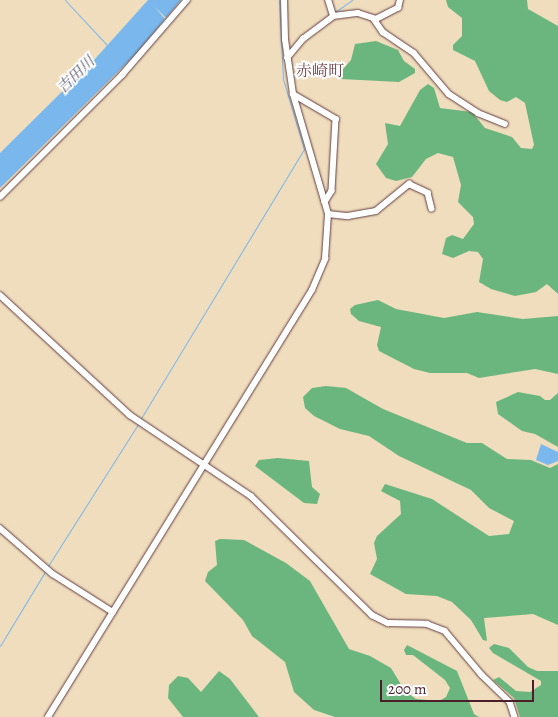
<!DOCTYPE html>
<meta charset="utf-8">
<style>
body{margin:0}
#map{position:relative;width:558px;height:717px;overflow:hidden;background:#f0ddbd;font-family:Alegreya,"Noto Serif JP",serif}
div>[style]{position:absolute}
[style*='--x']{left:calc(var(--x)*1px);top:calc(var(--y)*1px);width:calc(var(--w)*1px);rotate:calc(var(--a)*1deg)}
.forest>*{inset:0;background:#6bb67e}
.water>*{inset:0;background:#79b7ec}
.stream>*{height:1px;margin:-0.5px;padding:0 0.5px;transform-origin:0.5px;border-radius:0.5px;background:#79b7ec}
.roads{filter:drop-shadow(0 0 1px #633c41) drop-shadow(0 0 1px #633c41)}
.minor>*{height:5.5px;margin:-2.75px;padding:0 2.75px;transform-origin:2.75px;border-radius:2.75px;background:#fff}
span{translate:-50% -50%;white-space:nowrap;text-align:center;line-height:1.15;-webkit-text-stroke:4px #fff;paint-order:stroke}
.water-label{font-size:15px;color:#5a546f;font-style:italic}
.quarter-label{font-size:16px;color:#79494c}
.scale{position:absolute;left:380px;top:680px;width:154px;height:22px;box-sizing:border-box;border:2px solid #4a1f2b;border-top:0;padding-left:6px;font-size:15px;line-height:18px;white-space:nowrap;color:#4a1f2b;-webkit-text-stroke:4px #fff;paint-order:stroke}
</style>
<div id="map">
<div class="forest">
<i style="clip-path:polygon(446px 0,527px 0,528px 9px,558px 26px,558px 294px,547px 284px,536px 292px,515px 296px,491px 289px,479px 282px,483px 259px,478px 252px,469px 251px,453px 258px,442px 254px,446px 238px,452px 235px,463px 239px,474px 224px,473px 217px,458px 202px,461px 185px,453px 157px,438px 153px,426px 159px,412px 177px,396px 181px,386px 178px,376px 164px,388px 144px,385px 123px,400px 126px,420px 90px,428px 84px,434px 88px,440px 108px,472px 112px,485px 128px,512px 137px,521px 148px,532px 149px,534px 145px,525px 103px,516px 97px,507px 102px,500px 100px,489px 91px,475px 61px,453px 50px,453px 45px,462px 36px,462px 18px,448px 7px)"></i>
<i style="clip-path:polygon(376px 41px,398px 50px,404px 61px,415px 69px,415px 73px,399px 82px,341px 79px,338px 75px,351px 60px,355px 44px)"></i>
<i style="clip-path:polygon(378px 300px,396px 309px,444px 318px,477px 312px,523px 319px,558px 316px,558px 374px,535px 369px,479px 378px,467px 373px,430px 373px,414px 369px,379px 351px,377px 345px,381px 327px,359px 321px,351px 314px,350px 309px,355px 305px)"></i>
<i style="clip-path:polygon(326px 386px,346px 388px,383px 409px,467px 443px,482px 443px,507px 459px,531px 460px,550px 468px,558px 464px,558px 625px,533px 614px,484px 618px,487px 641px,483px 640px,471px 620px,452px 602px,437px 596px,406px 594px,370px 574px,377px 559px,374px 543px,377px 536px,401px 514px,400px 501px,381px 491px,385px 484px,432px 499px,489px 536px,509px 534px,514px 521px,489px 508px,471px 490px,399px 456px,369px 436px,340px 429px,314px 416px,305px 408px,303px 397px,312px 388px)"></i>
<i style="clip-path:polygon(518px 392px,540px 396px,545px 400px,550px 400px,558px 393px,558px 447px,535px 434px,522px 431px,498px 414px,496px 402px)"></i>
<i style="clip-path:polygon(278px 458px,309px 461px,312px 487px,320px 494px,317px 504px,304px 503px,255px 466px,259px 460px)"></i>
<i style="clip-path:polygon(220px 539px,244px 540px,286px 563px,310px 581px,349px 649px,370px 656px,391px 668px,405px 691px,416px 699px,439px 701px,446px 697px,450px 688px,445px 680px,413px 655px,406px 655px,404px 650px,407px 645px,457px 671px,474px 714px,479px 717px,335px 717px,314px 710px,294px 692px,285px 662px,252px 636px,243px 620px,205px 581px,208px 572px,217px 565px,215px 541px)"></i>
<i style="clip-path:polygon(494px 644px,509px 648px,528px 667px,537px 671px,558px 671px,558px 717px,520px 717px,514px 698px,493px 680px,499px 677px,516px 691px,530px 692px,541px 685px,541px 681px,493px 653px,489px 648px)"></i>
<i style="clip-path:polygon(219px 671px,230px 679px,259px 717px,183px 717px,168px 698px,169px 685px,178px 676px,188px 678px,201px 692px)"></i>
</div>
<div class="water">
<i style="clip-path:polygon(148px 0,181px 0,166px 18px,154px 6px,165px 19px,135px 55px,0 188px,0 153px,95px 59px)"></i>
<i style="clip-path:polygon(541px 444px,558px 452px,558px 461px,548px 465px,536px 460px)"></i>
</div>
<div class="stream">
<i style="--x:65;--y:0;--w:62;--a:47"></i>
<i style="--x:335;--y:12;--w:21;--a:-35"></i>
<i style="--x:309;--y:31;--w:11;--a:-41"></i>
<i style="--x:289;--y:50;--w:13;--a:-48"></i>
<i style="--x:140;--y:420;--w:317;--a:-58.8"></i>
<i style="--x:304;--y:149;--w:73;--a:-106.7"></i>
<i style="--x:283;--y:79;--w:79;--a:-92.9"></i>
<i style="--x:48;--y:566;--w:168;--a:-57.6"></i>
<i style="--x:0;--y:646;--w:89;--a:-58.8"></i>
</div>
<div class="roads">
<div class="minor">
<i style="--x:333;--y:16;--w:25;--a:-7"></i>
<i style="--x:358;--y:13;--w:19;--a:18"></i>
<i style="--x:376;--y:19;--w:25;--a:-27"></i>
<i style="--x:398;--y:8;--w:8;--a:-76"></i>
<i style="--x:374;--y:19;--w:16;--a:55"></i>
<i style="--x:383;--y:32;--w:37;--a:34"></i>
<i style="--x:414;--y:53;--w:54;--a:49.5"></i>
<i style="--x:449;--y:94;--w:35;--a:33"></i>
<i style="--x:478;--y:113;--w:29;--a:22"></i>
<i style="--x:287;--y:58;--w:25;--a:-50"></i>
<i style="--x:303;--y:39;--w:38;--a:-37"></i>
<i style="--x:333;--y:16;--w:17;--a:-107"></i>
<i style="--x:293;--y:94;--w:50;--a:30.2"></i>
<i style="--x:336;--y:119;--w:72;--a:93.2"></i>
<i style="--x:332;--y:191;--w:13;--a:122"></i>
<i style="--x:0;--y:197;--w:173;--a:-45"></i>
<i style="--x:122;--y:75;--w:99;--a:-49.1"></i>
<i style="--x:328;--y:214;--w:20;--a:6"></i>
<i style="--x:348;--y:216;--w:28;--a:-10"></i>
<i style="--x:376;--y:211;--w:43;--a:-39.3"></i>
<i style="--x:409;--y:184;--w:21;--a:25"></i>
<i style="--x:428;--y:193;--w:16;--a:76"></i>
<i style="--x:0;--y:295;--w:177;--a:42.7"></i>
<i style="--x:130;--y:415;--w:146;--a:33.8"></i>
<i style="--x:251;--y:496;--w:170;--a:44.5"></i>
<i style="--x:372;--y:615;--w:18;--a:27"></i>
<i style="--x:388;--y:623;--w:39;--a:1"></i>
<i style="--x:427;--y:624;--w:19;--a:21"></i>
<i style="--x:445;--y:631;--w:57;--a:49.9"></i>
<i style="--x:482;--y:675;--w:39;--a:44"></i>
<i style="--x:510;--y:702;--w:16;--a:72"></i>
<i style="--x:0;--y:528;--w:70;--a:41"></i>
<i style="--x:53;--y:574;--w:71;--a:32.3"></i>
<i style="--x:48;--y:717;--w:502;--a:-58.27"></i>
<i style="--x:312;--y:290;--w:34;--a:-67"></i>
<i style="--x:325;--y:259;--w:45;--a:-86.2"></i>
<i style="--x:328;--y:214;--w:125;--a:-106.3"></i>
<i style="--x:293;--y:94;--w:55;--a:-98.4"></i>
<i style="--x:285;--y:40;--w:40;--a:-91.4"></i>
</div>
</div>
<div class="water-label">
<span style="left:76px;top:75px;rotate:-44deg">吉田川</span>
</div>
<div class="quarter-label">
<span style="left:320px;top:71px">赤崎町</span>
</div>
<div class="scale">200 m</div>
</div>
